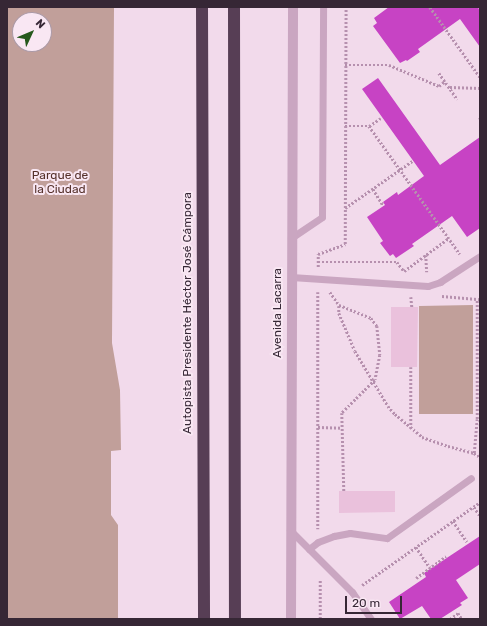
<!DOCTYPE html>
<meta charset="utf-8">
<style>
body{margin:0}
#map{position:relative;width:487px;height:626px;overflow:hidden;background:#f2daeb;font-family:Rubik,sans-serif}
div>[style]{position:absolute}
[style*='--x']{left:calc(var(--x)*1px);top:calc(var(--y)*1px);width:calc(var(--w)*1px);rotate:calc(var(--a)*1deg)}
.green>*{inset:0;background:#c19f9a}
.plaza>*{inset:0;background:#eac1dc}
.building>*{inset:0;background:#c743c4}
.path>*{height:2.5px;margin-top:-1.25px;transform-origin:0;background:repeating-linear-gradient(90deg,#b690ae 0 2px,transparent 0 4px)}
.lane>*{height:7px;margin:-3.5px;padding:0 3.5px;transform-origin:3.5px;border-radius:3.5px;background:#caa6c1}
.street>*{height:10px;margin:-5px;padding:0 5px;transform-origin:5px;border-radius:5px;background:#caa6c1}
.highway>*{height:12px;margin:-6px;padding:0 6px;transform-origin:6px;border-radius:6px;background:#573e55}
span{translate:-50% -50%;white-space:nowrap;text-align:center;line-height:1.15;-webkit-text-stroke:4px #f9e7f3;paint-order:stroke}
.park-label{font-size:12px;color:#55312b}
.street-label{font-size:12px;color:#362735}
.frame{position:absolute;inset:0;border:8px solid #362735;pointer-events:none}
.north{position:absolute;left:12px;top:12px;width:40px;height:40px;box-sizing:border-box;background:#f9e7f3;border:1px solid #ab9aa7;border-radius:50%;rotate:46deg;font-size:11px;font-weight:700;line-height:16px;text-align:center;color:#362735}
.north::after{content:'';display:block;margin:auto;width:14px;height:18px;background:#25581c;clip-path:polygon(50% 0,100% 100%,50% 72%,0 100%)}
.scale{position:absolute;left:345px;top:596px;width:57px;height:18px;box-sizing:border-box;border:2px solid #362735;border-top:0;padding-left:5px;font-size:12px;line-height:14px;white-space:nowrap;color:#362735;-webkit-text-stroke:3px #f9e7f3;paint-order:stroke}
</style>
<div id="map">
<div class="green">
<i style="clip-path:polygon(evenodd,7px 7px,114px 7px,112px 343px,120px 390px,121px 450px,111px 451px,111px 515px,118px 525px,118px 619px,7px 619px,7px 7px,20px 20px,44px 20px,44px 44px,20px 44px,20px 20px)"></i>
<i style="clip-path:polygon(473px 305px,473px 414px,419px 414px,419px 306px)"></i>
</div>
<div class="plaza">
<i style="clip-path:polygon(391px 307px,418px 307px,417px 367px,391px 367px)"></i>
<i style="clip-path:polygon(339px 491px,395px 491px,395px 512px,339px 513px)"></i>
</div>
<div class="building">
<i style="clip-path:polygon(389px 7px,478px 7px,480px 12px,480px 47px,460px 19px,418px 49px,420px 52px,407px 61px,406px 60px,400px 63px,373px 26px,377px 23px,374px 18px)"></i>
<i style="clip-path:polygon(378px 78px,440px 165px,480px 137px,480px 228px,467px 237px,452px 216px,412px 244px,414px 246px,396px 258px,393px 254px,390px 256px,380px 243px,383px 241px,367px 217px,385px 205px,383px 202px,397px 192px,398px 195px,424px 176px,362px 89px)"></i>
<i style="clip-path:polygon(480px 536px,480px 564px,456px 580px,468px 598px,460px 603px,462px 605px,440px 619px,431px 619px,422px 606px,400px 619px,389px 602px,426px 577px,424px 573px)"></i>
</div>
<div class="path">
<i style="--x:430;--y:7;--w:86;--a:54.5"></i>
<i style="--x:345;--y:65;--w:44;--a:0"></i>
<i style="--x:389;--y:65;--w:54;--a:22.8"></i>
<i style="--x:439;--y:86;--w:8;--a:-40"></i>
<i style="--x:439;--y:73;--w:32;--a:55"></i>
<i style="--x:450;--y:87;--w:30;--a:2"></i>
<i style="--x:480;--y:118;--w:1;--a:90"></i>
<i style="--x:345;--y:126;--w:24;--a:0"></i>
<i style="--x:369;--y:126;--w:14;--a:-34"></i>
<i style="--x:369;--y:126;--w:157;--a:54.6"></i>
<i style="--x:373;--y:189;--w:19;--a:58"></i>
<i style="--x:345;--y:208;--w:82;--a:-35"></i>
<i style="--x:426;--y:255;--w:17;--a:87"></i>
<i style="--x:318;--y:262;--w:79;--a:0"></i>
<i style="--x:397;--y:262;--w:11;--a:52"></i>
<i style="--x:404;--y:271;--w:56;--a:-36.3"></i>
<i style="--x:318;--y:267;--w:13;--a:-90"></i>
<i style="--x:318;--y:254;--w:29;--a:-20"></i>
<i style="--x:345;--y:244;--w:237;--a:-89.8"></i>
<i style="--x:318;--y:292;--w:237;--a:90"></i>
<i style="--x:330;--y:292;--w:16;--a:55"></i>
<i style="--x:339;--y:305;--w:35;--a:22"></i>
<i style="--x:371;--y:318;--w:10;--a:53"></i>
<i style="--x:377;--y:326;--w:29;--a:84"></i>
<i style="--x:380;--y:355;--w:25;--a:101"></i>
<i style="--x:375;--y:380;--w:47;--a:135"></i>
<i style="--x:342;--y:413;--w:78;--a:88.5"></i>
<i style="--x:442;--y:296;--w:38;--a:5"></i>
<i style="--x:411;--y:297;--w:10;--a:84"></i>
<i style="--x:339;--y:306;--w:7;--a:90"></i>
<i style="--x:339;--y:313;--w:41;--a:67.2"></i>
<i style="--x:355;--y:351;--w:64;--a:59"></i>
<i style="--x:388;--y:406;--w:11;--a:49"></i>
<i style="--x:395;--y:414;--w:35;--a:40"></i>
<i style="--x:422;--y:437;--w:28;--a:19"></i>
<i style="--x:448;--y:446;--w:27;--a:15"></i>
<i style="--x:474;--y:453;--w:7;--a:34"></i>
<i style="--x:411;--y:367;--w:61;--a:90"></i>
<i style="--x:318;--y:427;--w:24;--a:2"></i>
<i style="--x:474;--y:453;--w:34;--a:-85"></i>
<i style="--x:477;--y:419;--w:120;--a:-90"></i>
<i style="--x:474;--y:507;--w:11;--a:56"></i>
<i style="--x:453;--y:521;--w:25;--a:56"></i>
<i style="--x:416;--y:547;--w:25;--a:56"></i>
<i style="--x:416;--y:578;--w:37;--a:-36"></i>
<i style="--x:362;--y:585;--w:144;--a:-35.1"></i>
<i style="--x:320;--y:619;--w:39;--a:-90"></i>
<i style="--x:450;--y:619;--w:10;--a:-37"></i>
<i style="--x:458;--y:613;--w:7;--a:56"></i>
</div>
<div class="lane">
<i style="--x:291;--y:238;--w:37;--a:-34"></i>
<i style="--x:322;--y:217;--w:210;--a:-89.7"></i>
<i style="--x:291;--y:277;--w:137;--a:3.8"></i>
<i style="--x:428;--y:286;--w:13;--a:-18"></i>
<i style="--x:440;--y:282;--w:48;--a:-33"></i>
<i style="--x:290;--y:530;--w:88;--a:45"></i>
<i style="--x:352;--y:592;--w:33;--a:55"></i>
<i style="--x:309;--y:549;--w:11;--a:-38"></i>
<i style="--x:318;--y:542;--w:17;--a:-21"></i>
<i style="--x:334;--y:536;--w:16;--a:-11"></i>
<i style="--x:350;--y:533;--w:37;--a:8"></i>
<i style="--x:387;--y:538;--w:103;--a:-35.5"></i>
</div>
<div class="street">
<i style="--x:291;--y:619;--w:612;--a:-89.81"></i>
</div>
<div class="highway">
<i style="--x:202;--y:7;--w:612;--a:89.81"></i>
<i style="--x:234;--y:7;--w:612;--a:89.91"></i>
</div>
<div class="park-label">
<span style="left:60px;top:183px">Parque de<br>la Ciudad</span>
</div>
<div class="street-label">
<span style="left:188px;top:313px;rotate:-90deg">Autopista Presidente Héctor José Cámpora</span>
<span style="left:278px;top:313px;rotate:-90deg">Avenida Lacarra</span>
</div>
<div class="frame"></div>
<div class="north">N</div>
<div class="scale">20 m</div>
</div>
